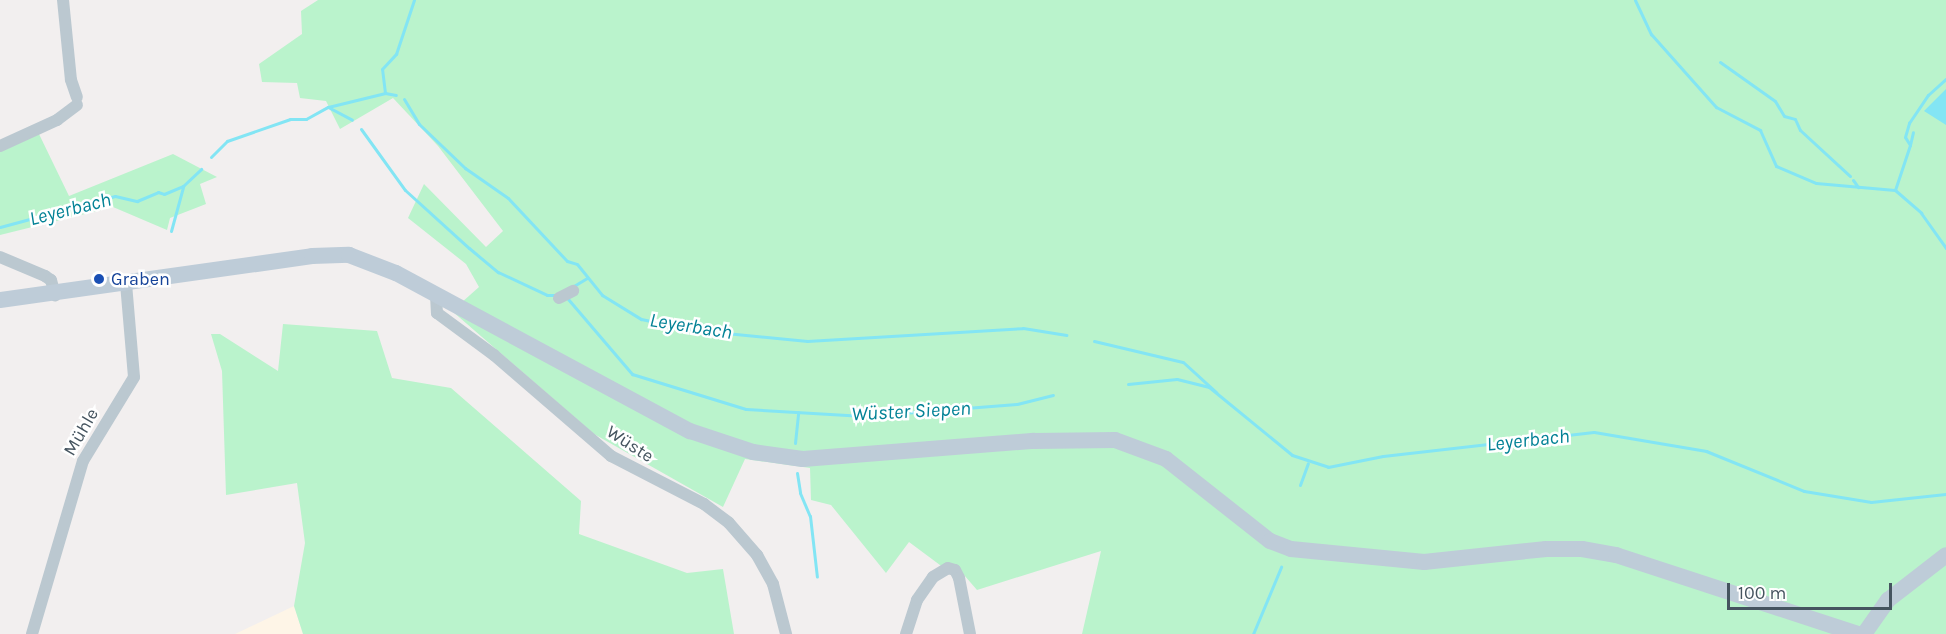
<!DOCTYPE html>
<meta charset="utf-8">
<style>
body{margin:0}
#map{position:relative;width:1946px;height:634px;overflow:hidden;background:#f2efef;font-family:Karla,sans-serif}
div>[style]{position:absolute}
.commercial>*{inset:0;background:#fef5e7}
.green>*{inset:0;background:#baf3cc}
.water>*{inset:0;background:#83e5f4}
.stream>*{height:3px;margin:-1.5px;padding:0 1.5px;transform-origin:1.5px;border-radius:1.5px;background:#83e5f4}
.street>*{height:12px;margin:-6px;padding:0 6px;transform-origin:6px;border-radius:6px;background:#bbc8d0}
.secondary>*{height:16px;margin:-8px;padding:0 8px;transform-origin:8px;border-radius:8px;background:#beccd8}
.dots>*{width:16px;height:16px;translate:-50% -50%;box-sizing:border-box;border:3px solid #fff;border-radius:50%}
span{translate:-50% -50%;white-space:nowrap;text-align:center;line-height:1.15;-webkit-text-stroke:5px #fff;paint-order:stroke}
.transit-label{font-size:18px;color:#164399}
.left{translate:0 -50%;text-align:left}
.street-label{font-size:18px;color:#45545f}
.water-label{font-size:20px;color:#038296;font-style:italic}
.scale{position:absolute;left:1727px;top:583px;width:165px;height:27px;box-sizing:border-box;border:3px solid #45545f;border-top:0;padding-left:8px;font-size:18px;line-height:21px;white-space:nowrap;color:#45545f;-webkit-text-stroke:4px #fff;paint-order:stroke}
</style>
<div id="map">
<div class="commercial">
<div style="clip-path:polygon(294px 606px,303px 634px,235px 634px)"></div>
</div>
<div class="green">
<div style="clip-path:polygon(318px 0,1946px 0,1946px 634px,1082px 634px,1101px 551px,977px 590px,958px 568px,944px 568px,909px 542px,886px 573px,831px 505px,811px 500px,810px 468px,745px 459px,723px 507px,594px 434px,452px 311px,479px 287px,466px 264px,408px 218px,424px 184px,486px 247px,503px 231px,438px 146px,393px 98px,340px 129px,326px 101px,300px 98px,297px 83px,262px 82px,259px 64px,302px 34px,301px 11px)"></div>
<div style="clip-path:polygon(39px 134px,69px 196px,173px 154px,217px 177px,200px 184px,206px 204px,170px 218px,167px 230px,113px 207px,0 235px,0 152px)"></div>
<div style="clip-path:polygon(283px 324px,377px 331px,392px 378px,451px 388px,581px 501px,579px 534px,687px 573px,723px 569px,734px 634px,303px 634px,294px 606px,305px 543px,297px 483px,226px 495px,222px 371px,211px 334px,220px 334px,278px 371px)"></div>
</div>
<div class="water">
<div style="clip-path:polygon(1946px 89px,1946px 125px,1924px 111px)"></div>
</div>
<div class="stream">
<div style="left:1635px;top:0;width:38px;rotate:65deg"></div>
<div style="left:1651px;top:34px;width:98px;rotate:48.3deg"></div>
<div style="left:1716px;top:107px;width:50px;rotate:27.6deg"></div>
<div style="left:1760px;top:130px;width:39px;rotate:66deg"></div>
<div style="left:1776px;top:166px;width:43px;rotate:23deg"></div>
<div style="left:1816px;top:183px;width:79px;rotate:5.1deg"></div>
<div style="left:1895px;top:190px;width:35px;rotate:41deg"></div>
<div style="left:1921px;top:213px;width:43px;rotate:54.5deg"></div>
<div style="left:1720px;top:62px;width:67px;rotate:35.3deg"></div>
<div style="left:1775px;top:101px;width:17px;rotate:59deg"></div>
<div style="left:1784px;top:116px;width:11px;rotate:15deg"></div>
<div style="left:1795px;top:119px;width:12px;rotate:66deg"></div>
<div style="left:1800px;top:130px;width:68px;rotate:42.6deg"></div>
<div style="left:385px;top:93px;width:24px;rotate:-97deg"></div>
<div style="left:382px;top:69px;width:21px;rotate:-47deg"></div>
<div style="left:396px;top:54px;width:57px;rotate:-71.6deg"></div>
<div style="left:404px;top:99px;width:29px;rotate:59deg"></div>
<div style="left:419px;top:124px;width:64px;rotate:43.7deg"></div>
<div style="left:465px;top:168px;width:52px;rotate:34.9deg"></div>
<div style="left:508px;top:198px;width:86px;rotate:46.9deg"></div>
<div style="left:567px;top:261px;width:10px;rotate:17deg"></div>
<div style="left:577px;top:264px;width:40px;rotate:51deg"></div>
<div style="left:602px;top:295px;width:46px;rotate:31.6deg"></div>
<div style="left:641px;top:319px;width:55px;rotate:11.5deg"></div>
<div style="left:695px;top:330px;width:113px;rotate:5.6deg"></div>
<div style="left:807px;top:341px;width:216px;rotate:-3.4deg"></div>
<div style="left:1023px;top:328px;width:44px;rotate:9.2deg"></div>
<div style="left:328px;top:107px;width:59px;rotate:-13.8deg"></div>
<div style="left:385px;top:93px;width:11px;rotate:10deg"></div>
<div style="left:361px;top:129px;width:75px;rotate:54.2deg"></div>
<div style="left:405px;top:190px;width:86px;rotate:42.2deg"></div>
<div style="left:469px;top:248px;width:38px;rotate:40deg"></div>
<div style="left:498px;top:272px;width:54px;rotate:25.1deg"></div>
<div style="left:547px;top:295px;width:8px"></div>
<div style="left:1910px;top:145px;width:13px;rotate:-77deg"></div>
<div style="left:211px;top:157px;width:23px;rotate:-45deg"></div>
<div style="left:227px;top:141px;width:67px;rotate:-19.2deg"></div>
<div style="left:290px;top:119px;width:16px"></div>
<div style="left:306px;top:119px;width:25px;rotate:-29deg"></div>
<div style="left:328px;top:107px;width:27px;rotate:28deg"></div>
<div style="left:1853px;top:180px;width:9px;rotate:54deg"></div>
<div style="left:1895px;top:190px;width:47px;rotate:-71.6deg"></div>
<div style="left:1910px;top:145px;width:9px;rotate:-122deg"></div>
<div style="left:1905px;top:137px;width:15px;rotate:-74deg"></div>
<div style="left:1909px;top:123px;width:34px;rotate:-56deg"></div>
<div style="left:1928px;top:95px;width:24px;rotate:-42deg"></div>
<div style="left:0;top:227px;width:119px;rotate:-15.1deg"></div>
<div style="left:115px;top:196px;width:23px;rotate:13deg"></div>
<div style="left:137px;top:201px;width:23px;rotate:-23deg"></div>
<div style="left:158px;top:192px;width:6px;rotate:18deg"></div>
<div style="left:164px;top:194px;width:21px;rotate:-23deg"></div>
<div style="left:183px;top:186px;width:25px;rotate:-43deg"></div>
<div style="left:171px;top:231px;width:46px;rotate:-74.7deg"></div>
<div style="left:572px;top:287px;width:17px;rotate:-31deg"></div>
<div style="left:568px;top:299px;width:99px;rotate:49.5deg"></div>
<div style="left:632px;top:374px;width:119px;rotate:17.1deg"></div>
<div style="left:746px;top:409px;width:118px;rotate:3.4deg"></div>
<div style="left:864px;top:416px;width:153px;rotate:-4.5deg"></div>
<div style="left:1017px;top:404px;width:37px;rotate:-14deg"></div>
<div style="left:1094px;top:341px;width:91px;rotate:13.3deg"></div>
<div style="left:1183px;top:362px;width:45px;rotate:42.3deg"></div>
<div style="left:1128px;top:384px;width:49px;rotate:-5.8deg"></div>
<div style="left:1177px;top:379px;width:33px;rotate:14deg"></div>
<div style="left:1209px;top:387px;width:107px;rotate:39.3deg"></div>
<div style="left:1292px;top:455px;width:38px;rotate:18deg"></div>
<div style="left:1328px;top:467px;width:56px;rotate:-11.3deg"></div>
<div style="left:1383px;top:456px;width:212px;rotate:-6.5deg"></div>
<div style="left:1594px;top:432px;width:114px;rotate:9.6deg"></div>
<div style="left:1706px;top:451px;width:106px;rotate:22.2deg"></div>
<div style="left:1804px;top:491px;width:68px;rotate:9.3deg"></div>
<div style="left:1871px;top:502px;width:75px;rotate:-6.1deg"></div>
<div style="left:795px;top:443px;width:31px;rotate:-84deg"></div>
<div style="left:797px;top:473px;width:20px;rotate:81deg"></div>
<div style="left:800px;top:493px;width:25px;rotate:67deg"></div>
<div style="left:810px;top:516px;width:61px;rotate:83.5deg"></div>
<div style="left:1300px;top:485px;width:23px;rotate:-70deg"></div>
<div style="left:1253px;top:634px;width:73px;rotate:-67.3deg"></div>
</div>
<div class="street">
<div style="left:63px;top:0;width:80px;rotate:84.3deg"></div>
<div style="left:71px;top:80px;width:18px;rotate:71deg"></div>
<div style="left:0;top:146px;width:63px;rotate:-24.5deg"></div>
<div style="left:57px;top:120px;width:25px;rotate:-37deg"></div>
<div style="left:0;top:257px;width:49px;rotate:22.9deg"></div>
<div style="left:45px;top:276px;width:7px;rotate:34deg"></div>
<div style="left:51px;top:280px;width:16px;rotate:75deg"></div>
<div style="left:436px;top:295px;width:18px;rotate:87deg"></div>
<div style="left:437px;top:313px;width:71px;rotate:36.4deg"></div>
<div style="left:494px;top:355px;width:155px;rotate:40.8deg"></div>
<div style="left:611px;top:456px;width:105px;rotate:27.3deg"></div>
<div style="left:704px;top:504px;width:31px;rotate:37deg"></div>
<div style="left:729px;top:523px;width:43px;rotate:48.8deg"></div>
<div style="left:757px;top:555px;width:33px;rotate:61deg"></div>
<div style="left:773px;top:584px;width:52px;rotate:75.4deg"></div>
<div style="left:559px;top:298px;width:16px;rotate:-27deg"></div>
<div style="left:32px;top:634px;width:180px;rotate:-73.6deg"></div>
<div style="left:83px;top:461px;width:98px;rotate:-58.7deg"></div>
<div style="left:134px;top:377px;width:93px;rotate:-94.9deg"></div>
<div style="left:906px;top:634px;width:36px;rotate:-72deg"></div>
<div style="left:917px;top:600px;width:28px;rotate:-55deg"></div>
<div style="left:933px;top:577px;width:17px;rotate:-31deg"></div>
<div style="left:948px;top:568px;width:7px;rotate:16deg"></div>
<div style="left:955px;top:570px;width:9px;rotate:63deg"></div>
<div style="left:959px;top:578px;width:57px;rotate:78.9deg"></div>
</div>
<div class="secondary">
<div style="left:0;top:300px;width:315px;rotate:-8deg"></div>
<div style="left:312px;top:256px;width:37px;rotate:-2deg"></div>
<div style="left:349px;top:255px;width:50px;rotate:21deg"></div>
<div style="left:396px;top:273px;width:334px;rotate:28.3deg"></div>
<div style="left:690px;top:431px;width:66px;rotate:18.4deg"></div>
<div style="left:753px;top:452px;width:50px;rotate:8deg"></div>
<div style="left:803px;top:459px;width:232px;rotate:-4.5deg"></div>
<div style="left:1034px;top:441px;width:81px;rotate:-0.7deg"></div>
<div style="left:1115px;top:440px;width:54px;rotate:20.4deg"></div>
<div style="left:1166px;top:459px;width:132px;rotate:38.3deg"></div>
<div style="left:1270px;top:541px;width:22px;rotate:21deg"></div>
<div style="left:1291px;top:549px;width:134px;rotate:5.6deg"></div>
<div style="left:1424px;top:562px;width:123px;rotate:-6.1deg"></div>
<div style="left:1546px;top:549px;width:36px"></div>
<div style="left:1582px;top:549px;width:35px;rotate:10deg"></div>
<div style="left:1616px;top:555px;width:255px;rotate:18.1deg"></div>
<div style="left:1864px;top:634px;width:42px;rotate:-54.8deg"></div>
<div style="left:1888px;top:600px;width:73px;rotate:-37.8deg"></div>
</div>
<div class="dots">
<div style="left:99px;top:279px;background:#1a4fb4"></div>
</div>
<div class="transit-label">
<span class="left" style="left:111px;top:279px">Graben</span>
</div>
<div class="street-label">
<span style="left:81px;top:432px;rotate:-60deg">Mühle</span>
<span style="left:630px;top:444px;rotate:33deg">Wüste</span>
</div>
<div class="water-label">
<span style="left:70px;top:209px;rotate:-14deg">Leyerbach</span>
<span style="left:691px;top:326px;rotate:9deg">Leyerbach</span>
<span style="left:911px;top:411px;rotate:-3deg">Wüster Siepen</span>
<span style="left:1528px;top:440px;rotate:-6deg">Leyerbach</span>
</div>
<div class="scale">100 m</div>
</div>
